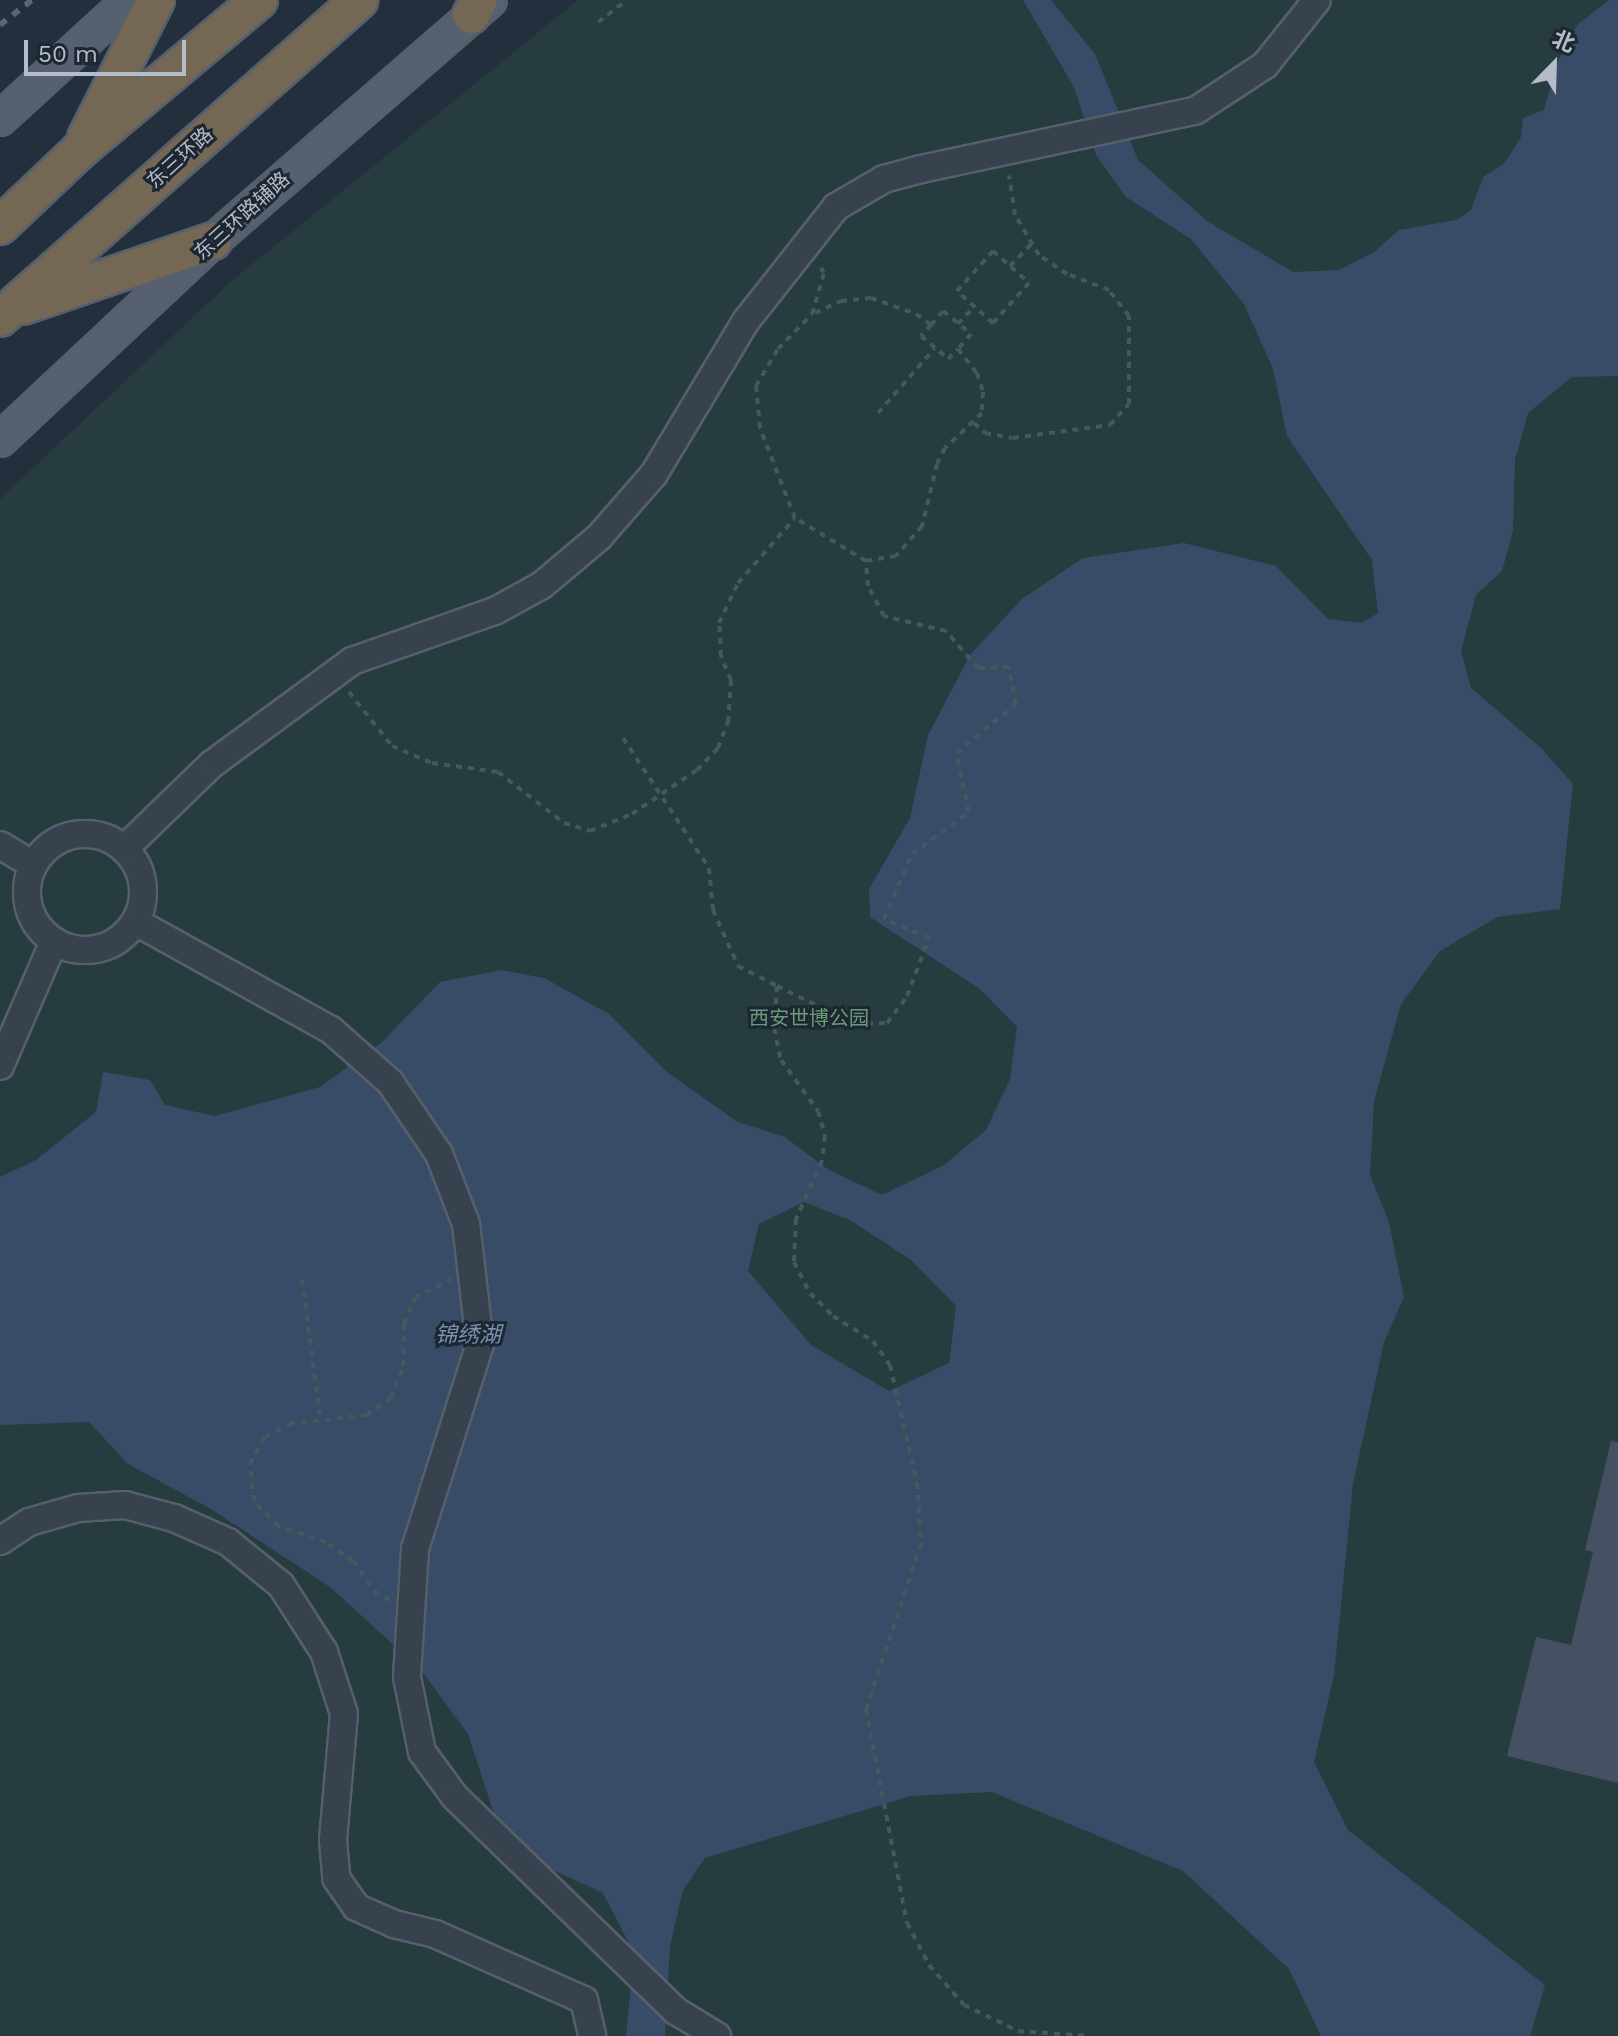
<!DOCTYPE html>
<meta charset="utf-8">
<style>
body{margin:0}
#map{position:relative;width:1618px;height:2036px;overflow:hidden;background:#242f3e;font-family:"Work Sans","Noto Sans SC",sans-serif}
div>[style]{position:absolute}
.green>*{inset:0;background:#263c3f}
.water>*{inset:0;background:#394c67}
.building>*{inset:0;background:#455162}
.path>*{height:4px;margin-top:-2px;transform-origin:0;background:repeating-linear-gradient(90deg,#44595c 0 6px,transparent 0 12px)}
.roads{filter:drop-shadow(2px 0 #565f6c) drop-shadow(-2px 0 #565f6c) drop-shadow(0 2px #565f6c) drop-shadow(0 -2px #565f6c)}
.minor>*{height:26px;margin:-13px;padding:0 13px;transform-origin:13px;border-radius:13px;background:#38414e}
.minor>.ring{margin:-13px;padding:0;box-sizing:content-box;background:none;border:26px solid #38414e;border-radius:50%}
.major>*{height:32px;margin:-16px;padding:0 16px;transform-origin:16px;border-radius:16px;background:#56606e}
.highway>*{height:36px;margin:-18px;padding:0 18px;transform-origin:18px;border-radius:18px;background:#746855}
.rail>*{height:6px;margin-top:-3px;transform-origin:0;background:repeating-linear-gradient(90deg,#5a6575 0 8px,transparent 0 16px)}
span{translate:-50% -50%;white-space:nowrap;text-align:center;line-height:1.15;-webkit-text-stroke:6px #1d2633;paint-order:stroke}
.street-label{font-size:20px;color:#b4bcc9}
.park-label{font-size:20px;color:#6b9a76}
.water-label{font-size:22px;color:#7c92b1;font-style:italic}
.north{position:absolute;left:1514px;top:24px;width:80px;height:80px;-webkit-text-stroke:6px #1d2633;paint-order:stroke;rotate:23deg;font-size:22px;font-weight:700;line-height:32px;text-align:center;color:#b4bcc9}
.north::after{content:'';display:block;margin:auto;width:28px;height:36px;background:#b4bcc9;clip-path:polygon(50% 0,100% 100%,50% 72%,0 100%)}
.scale{position:absolute;left:24px;top:40px;width:162px;height:36px;box-sizing:border-box;border:4px solid #b4bcc9;border-top:0;padding-left:10px;font-size:24px;line-height:28px;white-space:nowrap;color:#b4bcc9;-webkit-text-stroke:6px #1d2633;paint-order:stroke}
</style>
<div id="map">
<div class="green">
<div style="clip-path:polygon(578px 0,1618px 0,1618px 2036px,0 2036px,0 499px,229px 283px)"></div>
</div>
<div class="water">
<div style="clip-path:polygon(evenodd,1023px 0,1051px 0,1095px 54px,1138px 160px,1207px 221px,1293px 272px,1339px 270px,1373px 253px,1399px 230px,1456px 220px,1471px 210px,1483px 177px,1504px 164px,1521px 137px,1523px 118px,1544px 110px,1557px 63px,1577px 25px,1609px 0,1618px 0,1618px 376px,1572px 377px,1528px 413px,1515px 460px,1513px 531px,1502px 571px,1476px 595px,1461px 651px,1471px 688px,1542px 749px,1573px 784px,1560px 909px,1497px 917px,1440px 951px,1401px 1004px,1374px 1101px,1370px 1175px,1389px 1222px,1404px 1297px,1384px 1342px,1353px 1484px,1334px 1675px,1314px 1762px,1348px 1830px,1545px 1985px,1530px 2036px,1321px 2036px,1289px 1969px,1183px 1871px,992px 1792px,911px 1796px,705px 1858px,683px 1890px,670px 1946px,665px 2036px,626px 2036px,634px 1953px,603px 1893px,525px 1857px,500px 1832px,468px 1734px,421px 1670px,330px 1587px,211px 1509px,128px 1464px,89px 1422px,0 1425px,0 1177px,36px 1160px,96px 1112px,103px 1072px,150px 1080px,165px 1105px,215px 1116px,320px 1087px,381px 1043px,440px 982px,501px 970px,544px 978px,609px 1014px,668px 1073px,738px 1122px,785px 1137px,829px 1170px,882px 1195px,944px 1165px,986px 1130px,1010px 1079px,1017px 1027px,980px 989px,870px 917px,869px 889px,910px 818px,928px 735px,970px 655px,1022px 599px,1083px 558px,1184px 543px,1276px 566px,1328px 619px,1362px 623px,1378px 613px,1372px 560px,1287px 436px,1273px 369px,1244px 304px,1191px 239px,1126px 197px,1096px 155px,1074px 87px,1023px 0,804px 1202px,850px 1220px,911px 1260px,956px 1306px,949px 1363px,889px 1391px,811px 1345px,748px 1271px,759px 1224px,804px 1202px)"></div>
</div>
<div class="building">
<div style="clip-path:polygon(1611px 1441px,1618px 1442px,1618px 1783px,1507px 1756px,1536px 1637px,1571px 1645px,1593px 1552px,1585px 1550px)"></div>
</div>
<div class="path">
<div style="left:598px;top:22px;width:36px;rotate:-37deg"></div>
<div style="left:993px;top:251px;width:48px;rotate:41.6deg"></div>
<div style="left:1029px;top:283px;width:54px;rotate:132deg"></div>
<div style="left:993px;top:323px;width:48px;rotate:-138.4deg"></div>
<div style="left:957px;top:291px;width:54px;rotate:-48deg"></div>
<div style="left:1010px;top:266px;width:32px;rotate:-46deg"></div>
<div style="left:815px;top:313px;width:29px;rotate:-25deg"></div>
<div style="left:841px;top:301px;width:30px;rotate:-6deg"></div>
<div style="left:871px;top:298px;width:48px;rotate:19.6deg"></div>
<div style="left:916px;top:314px;width:19px;rotate:36deg"></div>
<div style="left:931px;top:325px;width:15px;rotate:132deg"></div>
<div style="left:921px;top:336px;width:35px;rotate:40deg"></div>
<div style="left:948px;top:359px;width:14px;rotate:-45deg"></div>
<div style="left:958px;top:349px;width:31px;rotate:52deg"></div>
<div style="left:977px;top:373px;width:20px;rotate:72deg"></div>
<div style="left:983px;top:392px;width:21px;rotate:93deg"></div>
<div style="left:982px;top:413px;width:51px;rotate:136.6deg"></div>
<div style="left:945px;top:448px;width:18px;rotate:117deg"></div>
<div style="left:937px;top:464px;width:64px;rotate:103.6deg"></div>
<div style="left:922px;top:526px;width:40px;rotate:131deg"></div>
<div style="left:896px;top:556px;width:30px;rotate:171deg"></div>
<div style="left:958px;top:324px;width:23px;rotate:-47deg"></div>
<div style="left:931px;top:325px;width:18px;rotate:-49deg"></div>
<div style="left:943px;top:311px;width:36px;rotate:39deg"></div>
<div style="left:971px;top:334px;width:20px;rotate:131deg"></div>
<div style="left:878px;top:413px;width:86px;rotate:-48.8deg"></div>
<div style="left:974px;top:423px;width:15px;rotate:42deg"></div>
<div style="left:985px;top:433px;width:28px;rotate:10deg"></div>
<div style="left:1013px;top:438px;width:98px;rotate:-7.6deg"></div>
<div style="left:1110px;top:425px;width:28px;rotate:-48deg"></div>
<div style="left:1129px;top:404px;width:88px;rotate:-90deg"></div>
<div style="left:1129px;top:316px;width:33px;rotate:-128deg"></div>
<div style="left:1109px;top:290px;width:45px;rotate:-159.1deg"></div>
<div style="left:1067px;top:274px;width:34px;rotate:-146deg"></div>
<div style="left:1039px;top:255px;width:47px;rotate:-121deg"></div>
<div style="left:1015px;top:215px;width:40px;rotate:-98.5deg"></div>
<div style="left:349px;top:692px;width:69px;rotate:51.5deg"></div>
<div style="left:392px;top:746px;width:43px;rotate:23deg"></div>
<div style="left:432px;top:763px;width:67px;rotate:7.8deg"></div>
<div style="left:498px;top:772px;width:83px;rotate:37.7deg"></div>
<div style="left:564px;top:823px;width:27px;rotate:17deg"></div>
<div style="left:590px;top:831px;width:45px;rotate:-22deg"></div>
<div style="left:632px;top:814px;width:78px;rotate:-34.1deg"></div>
<div style="left:697px;top:770px;width:30px;rotate:-46deg"></div>
<div style="left:718px;top:748px;width:28px;rotate:-69deg"></div>
<div style="left:728px;top:722px;width:42px;rotate:-85.9deg"></div>
<div style="left:731px;top:680px;width:26px;rotate:-113deg"></div>
<div style="left:721px;top:656px;width:33px;rotate:-93deg"></div>
<div style="left:719px;top:623px;width:44px;rotate:-64.6deg"></div>
<div style="left:738px;top:583px;width:86px;rotate:-48.8deg"></div>
<div style="left:623px;top:738px;width:156px;rotate:56.5deg"></div>
<div style="left:709px;top:868px;width:42px;rotate:84.6deg"></div>
<div style="left:713px;top:910px;width:61px;rotate:65.9deg"></div>
<div style="left:738px;top:966px;width:44px;rotate:27.1deg"></div>
<div style="left:777px;top:986px;width:42px;rotate:94.1deg"></div>
<div style="left:774px;top:1028px;width:33px;rotate:78deg"></div>
<div style="left:781px;top:1060px;width:63px;rotate:54deg"></div>
<div style="left:818px;top:1111px;width:26px;rotate:74deg"></div>
<div style="left:825px;top:1136px;width:25px;rotate:97deg"></div>
<div style="left:822px;top:1161px;width:64px;rotate:114.1deg"></div>
<div style="left:796px;top:1219px;width:43px;rotate:92.7deg"></div>
<div style="left:794px;top:1262px;width:35px;rotate:63deg"></div>
<div style="left:810px;top:1293px;width:33px;rotate:45deg"></div>
<div style="left:833px;top:1316px;width:47px;rotate:32deg"></div>
<div style="left:873px;top:1341px;width:29px;rotate:55deg"></div>
<div style="left:890px;top:1365px;width:121px;rotate:77.1deg"></div>
<div style="left:917px;top:1483px;width:61px;rotate:86.2deg"></div>
<div style="left:921px;top:1544px;width:174px;rotate:108.4deg"></div>
<div style="left:866px;top:1709px;width:218px;rotate:79.2deg"></div>
<div style="left:907px;top:1923px;width:47px;rotate:62.4deg"></div>
<div style="left:929px;top:1965px;width:53px;rotate:48.8deg"></div>
<div style="left:964px;top:2005px;width:60px;rotate:25.7deg"></div>
<div style="left:1018px;top:2031px;width:72px;rotate:4deg"></div>
<div style="left:777px;top:986px;width:87px;rotate:26deg"></div>
<div style="left:855px;top:1024px;width:32px;rotate:-2deg"></div>
<div style="left:887px;top:1023px;width:34px;rotate:-53deg"></div>
<div style="left:907px;top:996px;width:62px;rotate:-69.2deg"></div>
<div style="left:929px;top:938px;width:49px;rotate:-157.1deg"></div>
<div style="left:884px;top:919px;width:71px;rotate:-66.7deg"></div>
<div style="left:912px;top:854px;width:71px;rotate:-36.4deg"></div>
<div style="left:969px;top:812px;width:60px;rotate:-102.4deg"></div>
<div style="left:956px;top:753px;width:77px;rotate:-39.2deg"></div>
<div style="left:1016px;top:704px;width:38px;rotate:-101deg"></div>
<div style="left:1009px;top:667px;width:31px;rotate:178deg"></div>
<div style="left:978px;top:668px;width:49px;rotate:-130.9deg"></div>
<div style="left:946px;top:631px;width:64px;rotate:-166.4deg"></div>
<div style="left:884px;top:616px;width:34px;rotate:-118deg"></div>
<div style="left:868px;top:586px;width:25px;rotate:-95deg"></div>
<div style="left:866px;top:561px;width:83px;rotate:-148.8deg"></div>
<div style="left:795px;top:518px;width:97px;rotate:-111.3deg"></div>
<div style="left:760px;top:428px;width:42px;rotate:-95.4deg"></div>
<div style="left:756px;top:386px;width:43px;rotate:-59.3deg"></div>
<div style="left:778px;top:349px;width:49px;rotate:-45.8deg"></div>
<div style="left:812px;top:314px;width:43px;rotate:-73.7deg"></div>
<div style="left:824px;top:273px;width:9px;rotate:-122deg"></div>
<div style="left:302px;top:1279px;width:137px;rotate:82.5deg"></div>
<div style="left:390px;top:1600px;width:13px;rotate:-157deg"></div>
<div style="left:378px;top:1595px;width:42px;rotate:-126.3deg"></div>
<div style="left:353px;top:1561px;width:33px;rotate:-145deg"></div>
<div style="left:326px;top:1542px;width:51px;rotate:-161.6deg"></div>
<div style="left:278px;top:1526px;width:35px;rotate:-134deg"></div>
<div style="left:254px;top:1501px;width:37px;rotate:-96deg"></div>
<div style="left:250px;top:1464px;width:31px;rotate:-61deg"></div>
<div style="left:265px;top:1437px;width:27px;rotate:-28deg"></div>
<div style="left:289px;top:1424px;width:78px;rotate:-6.7deg"></div>
<div style="left:366px;top:1415px;width:30px;rotate:-34deg"></div>
<div style="left:391px;top:1398px;width:34px;rotate:-69deg"></div>
<div style="left:403px;top:1366px;width:42px;rotate:-88.6deg"></div>
<div style="left:404px;top:1324px;width:28px;rotate:-67deg"></div>
<div style="left:415px;top:1298px;width:40px;rotate:-28deg"></div>
</div>
<div class="roads">
<div class="minor">
<div class="ring" style="left:27px;top:834px;width:90px;height:90px"></div>
<div style="left:0;top:845px;width:39px;rotate:31deg"></div>
<div style="left:124px;top:849px;width:122px;rotate:-44deg"></div>
<div style="left:212px;top:764px;width:174px;rotate:-36.3deg"></div>
<div style="left:352px;top:661px;width:151px;rotate:-19.3deg"></div>
<div style="left:495px;top:611px;width:54px;rotate:-29deg"></div>
<div style="left:542px;top:585px;width:75px;rotate:-40.1deg"></div>
<div style="left:599px;top:537px;width:84px;rotate:-48.9deg"></div>
<div style="left:654px;top:474px;width:179px;rotate:-59deg"></div>
<div style="left:746px;top:321px;width:145px;rotate:-51.7deg"></div>
<div style="left:836px;top:207px;width:56px;rotate:-30.3deg"></div>
<div style="left:884px;top:179px;width:38px;rotate:-15deg"></div>
<div style="left:921px;top:169px;width:280px;rotate:-12deg"></div>
<div style="left:1195px;top:111px;width:84px;rotate:-33.3deg"></div>
<div style="left:1265px;top:65px;width:83px;rotate:-51.3deg"></div>
<div style="left:136px;top:922px;width:223px;rotate:29deg"></div>
<div style="left:331px;top:1030px;width:79px;rotate:41.4deg"></div>
<div style="left:390px;top:1082px;width:87px;rotate:55.8deg"></div>
<div style="left:439px;top:1154px;width:75px;rotate:68.9deg"></div>
<div style="left:466px;top:1224px;width:121px;rotate:83.3deg"></div>
<div style="left:480px;top:1344px;width:215px;rotate:107.6deg"></div>
<div style="left:415px;top:1549px;width:128px;rotate:93.6deg"></div>
<div style="left:407px;top:1677px;width:76px;rotate:78.7deg"></div>
<div style="left:422px;top:1752px;width:56px;rotate:53.7deg"></div>
<div style="left:455px;top:1797px;width:308px;rotate:44.1deg"></div>
<div style="left:676px;top:2011px;width:48px;rotate:31.4deg"></div>
<div style="left:0;top:1066px;width:136px;rotate:-66.6deg"></div>
<div style="left:0;top:1541px;width:35px;rotate:-33deg"></div>
<div style="left:29px;top:1522px;width:51px;rotate:-15.9deg"></div>
<div style="left:78px;top:1508px;width:47px;rotate:-3.7deg"></div>
<div style="left:125px;top:1505px;width:51px;rotate:14.9deg"></div>
<div style="left:174px;top:1518px;width:59px;rotate:24deg"></div>
<div style="left:228px;top:1542px;width:68px;rotate:39.1deg"></div>
<div style="left:281px;top:1585px;width:80px;rotate:57.3deg"></div>
<div style="left:324px;top:1652px;width:65px;rotate:72.1deg"></div>
<div style="left:344px;top:1714px;width:126px;rotate:95deg"></div>
<div style="left:333px;top:1840px;width:38px;rotate:85deg"></div>
<div style="left:336px;top:1878px;width:35px;rotate:55deg"></div>
<div style="left:356px;top:1907px;width:42px;rotate:24.1deg"></div>
<div style="left:394px;top:1924px;width:42px;rotate:13.7deg"></div>
<div style="left:435px;top:1934px;width:163px;rotate:23.9deg"></div>
<div style="left:584px;top:2000px;width:37px;rotate:77deg"></div>
</div>
<div class="major">
<div style="left:0;top:119px;width:176px;rotate:-42.5deg"></div>
<div style="left:0;top:440px;width:291px;rotate:-43.1deg"></div>
<div style="left:213px;top:241px;width:367px;rotate:-41deg"></div>
</div>
<div class="highway">
<div style="left:471px;top:15px;width:17px;rotate:-62deg"></div>
<div style="left:86px;top:138px;width:155px;rotate:-63.1deg"></div>
<div style="left:0;top:226px;width:109px;rotate:-43.5deg"></div>
<div style="left:79px;top:151px;width:235px;rotate:-40deg"></div>
<div style="left:23px;top:306px;width:201px;rotate:-18.9deg"></div>
<div style="left:0;top:318px;width:480px;rotate:-41.5deg"></div>
</div>
</div>
<div class="rail">
<div style="left:0;top:25px;width:41px;rotate:-38deg"></div>
</div>
<div class="street-label">
<span style="left:180px;top:158px;rotate:-42deg">东三环路</span>
<span style="left:242px;top:216px;rotate:-42deg">东三环路辅路</span>
</div>
<div class="park-label">
<span style="left:809px;top:1018px">西安世博公园</span>
</div>
<div class="water-label">
<span style="left:468px;top:1335px">锦绣湖</span>
</div>
<div class="north">北</div>
<div class="scale">50 m</div>
</div>
